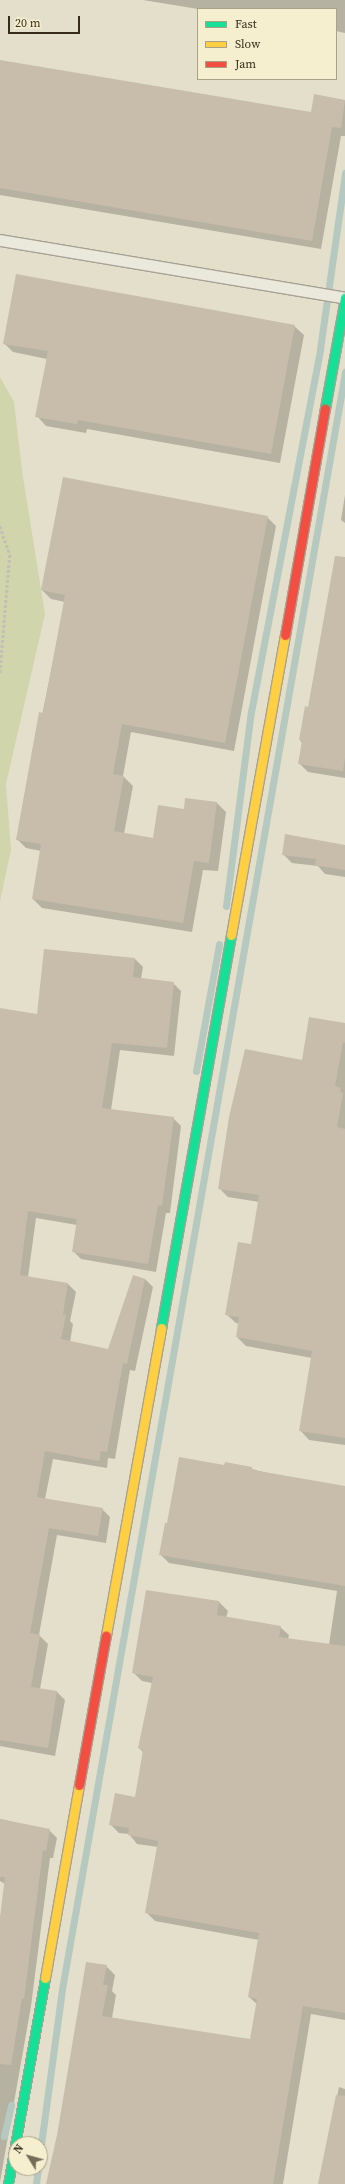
<!DOCTYPE html>
<style>
body{margin:0}
#map{position:relative;width:345px;height:2184px;overflow:hidden;background:#e4dfca;font-family:"Source Serif 4",serif}
div>[style]{position:absolute}
.green>*{inset:0;background:#d0d5ac}
.shadow>*{inset:0;background:#0003}
.stream>*{height:7px;margin:-3.5px;padding:0 3.5px;transform-origin:3.5px;border-radius:3.5px;background:#b6c9c0}
.building>*{inset:0;background:#c8bdab}
.path>*{height:2.5px;margin-top:-1.25px;transform-origin:0;background:repeating-linear-gradient(90deg,#c3bfb3 0 3px,transparent 0 5px)}
.roads{filter:drop-shadow(1px 0 #a8a294) drop-shadow(-1px 0 #a8a294) drop-shadow(0 1px #a8a294) drop-shadow(0 -1px #a8a294)}
.lane>*{height:11px;margin:-5.5px;padding:0 5.5px;transform-origin:5.5px;border-radius:5.5px;background:#ebe8dc}
.fast>*{height:9px;margin:-4.5px;padding:0 4.5px;transform-origin:4.5px;border-radius:4.5px;background:#16e098}
.slow>*{height:9px;margin:-4.5px;padding:0 4.5px;transform-origin:4.5px;border-radius:4.5px;background:#ffcf43}
.jam>*{height:9px;margin:-4.5px;padding:0 4.5px;transform-origin:4.5px;border-radius:4.5px;background:#f24e42}
span{translate:-50% -50%;white-space:nowrap;text-align:center;line-height:1.15;-webkit-text-stroke:3.5px #f6efcf;paint-order:stroke}
.legend{position:absolute;left:197px;top:8px;width:140px;height:72px;box-sizing:border-box;background:#f6efcf;border:1px solid #aaa187;margin:0;padding:5px 7px;list-style:none;font-size:12px;color:#372c1c}
.legend li{display:flex;align-items:center;gap:8px;height:20px}
.legend b{width:20px;border:1px solid #aaa187}
.north{position:absolute;left:8px;top:2136px;width:40px;height:40px;box-sizing:border-box;background:#f6efcf;border:1px solid #aaa187;border-radius:50%;rotate:307deg;font-size:11px;font-weight:700;line-height:16px;text-align:center;color:#372c1c}
.north::after{content:'';display:block;margin:auto;width:14px;height:18px;background:#746b59;clip-path:polygon(50% 0,100% 100%,50% 72%,0 100%)}
.scale{position:absolute;left:8px;top:16px;width:72px;height:18px;box-sizing:border-box;border:2px solid #372c1c;border-top:0;padding-left:5px;font-size:12px;line-height:14px;white-space:nowrap;color:#372c1c;-webkit-text-stroke:3px #f6efcf;paint-order:stroke}
</style>
<div id="map">
<div class="green">
<div style="clip-path:polygon(0 377px,14px 402px,22px 471px,45px 614px,6px 784px,11px 850px,0 901px)"></div>
</div>
<div class="shadow">
<div style="clip-path:polygon(143px 0,345px 0,345px 33px,336px 31px,336px 9px,198px 9px)"></div>
<div style="clip-path:polygon(0 61px,312px 113px,315px 96px,345px 101px,345px 136px,341px 136px,321px 249px,0 195px)"></div>
<div style="clip-path:polygon(294px 326px,304px 335px,280px 463px,87px 429px,86px 433px,46px 426px,37px 416px,47px 359px,13px 352px,4px 343px)"></div>
<div style="clip-path:polygon(345px 495px,345px 523px,341px 520px)"></div>
<div style="clip-path:polygon(267px 517px,276px 526px,234px 751px,131px 732px,123px 776px,133px 786px,124px 834px,154px 839px,185px 810px,217px 803px,226px 812px,218px 871px,203px 870px,192px 932px,42px 908px,33px 899px,41px 851px,26px 848px,17px 839px,65px 602px,51px 599px,42px 590px)"></div>
<div style="clip-path:polygon(345px 587px,345px 778px,308px 772px,299px 763px,302px 743px,300px 740px)"></div>
<div style="clip-path:polygon(345px 846px,345px 877px,325px 874px,318px 866px,292px 863px,283px 854px)"></div>
<div style="clip-path:polygon(135px 959px,143px 967px,141px 979px,173px 983px,181px 991px,174px 1056px,120px 1050px,111px 1110px,173px 1118px,181px 1126px,170px 1213px,166px 1213px,156px 1272px,81px 1259px,73px 1251px,77px 1225px,36px 1218px,28px 1277px,68px 1284px,76px 1292px,70px 1321px,73px 1324px,70px 1342px,109px 1350px,134px 1276px,145px 1279px,153px 1287px,135px 1371px,130px 1370px,115px 1459px,108px 1458px,107px 1468px,53px 1459px,45px 1499px,102px 1509px,110px 1517px,106px 1543px,57px 1535px,39px 1635px,48px 1644px,40px 1689px,57px 1692px,65px 1700px,55px 1756px,0 1746px,0 1009px,38px 1015px)"></div>
<div style="clip-path:polygon(345px 1024px,345px 1445px,309px 1440px,300px 1430px,312px 1358px,246px 1346px,237px 1337px,239px 1324px,236px 1323px,226px 1314px,252px 1245px,259px 1202px,228px 1197px,219px 1188px,302px 1061px)"></div>
<div style="clip-path:polygon(226px 1463px,285px 1477px,345px 1487px,345px 2020px,311px 2014px,283px 2184px,47px 2184px,106px 1966px,115px 1975px,112px 1991px,116px 1995px,112px 2018px,251px 2040px,257px 2004px,249px 1997px,259px 1940px,155px 1921px,147px 1913px,158px 1847px,137px 1844px,129px 1834px,119px 1833px,110px 1824px,136px 1798px,144px 1753px,139px 1748px,152px 1683px,142px 1681px,133px 1672px,147px 1591px,219px 1602px,228px 1611px,226px 1618px,280px 1627px,289px 1635px,288px 1639px,329px 1645px,337px 1591px,169px 1563px,160px 1554px,168px 1525px,225px 1466px)"></div>
<div style="clip-path:polygon(0 1819px,49px 1830px,57px 1838px,53px 1858px,50px 1858px,31px 2006px,0 2182px,0 1925px,5px 1884px,0 1881px)"></div>
<div style="clip-path:polygon(339px 2087px,345px 2089px,345px 2184px,319px 2184px)"></div>
</div>
<div class="stream">
<div style="left:226px;top:906px;width:196px;rotate:-82.7deg"></div>
<div style="left:251px;top:712px;width:369px;rotate:-79.2deg"></div>
<div style="left:320px;top:349px;width:178px;rotate:-81.9deg"></div>
<div style="left:196px;top:1071px;width:129px;rotate:-79.7deg"></div>
<div style="left:4px;top:2136px;width:32px;rotate:-77deg"></div>
<div style="left:40px;top:2152px;width:164px;rotate:-82.3deg"></div>
<div style="left:62px;top:1989px;width:1642px;rotate:-80.07deg"></div>
<div style="left:36px;top:2184px;width:16px;rotate:-83deg"></div>
</div>
<div class="building">
<div style="clip-path:polygon(0 60px,311px 112px,314px 94px,345px 100px,341px 128px,332px 127px,312px 241px,0 188px)"></div>
<div style="clip-path:polygon(16px 274px,295px 325px,271px 454px,78px 420px,77px 424px,35px 417px,48px 351px,3px 344px)"></div>
<div style="clip-path:polygon(63px 477px,268px 516px,225px 743px,122px 724px,113px 774px,124px 776px,114px 831px,153px 838px,158px 805px,184px 809px,185px 798px,217px 802px,209px 863px,194px 861px,183px 923px,32px 899px,41px 844px,16px 840px,39px 712px,43px 713px,65px 595px,41px 590px)"></div>
<div style="clip-path:polygon(335px 556px,345px 557px,345px 758px,343px 771px,298px 764px,302px 741px,299px 740px,305px 706px,308px 707px)"></div>
<div style="clip-path:polygon(285px 834px,345px 845px,345px 870px,315px 865px,316px 859px,282px 855px)"></div>
<div style="clip-path:polygon(44px 949px,135px 958px,133px 977px,174px 982px,167px 1048px,112px 1043px,102px 1108px,174px 1117px,162px 1206px,158px 1205px,148px 1264px,72px 1252px,77px 1219px,28px 1211px,20px 1275px,68px 1283px,63px 1314px,66px 1315px,61px 1339px,108px 1349px,133px 1275px,145px 1279px,127px 1364px,123px 1363px,107px 1452px,101px 1451px,99px 1461px,45px 1451px,37px 1497px,103px 1508px,98px 1536px,49px 1528px,30px 1633px,40px 1635px,31px 1687px,57px 1691px,48px 1748px,0 1740px,0 1008px,37px 1014px)"></div>
<div style="clip-path:polygon(309px 1017px,345px 1023px,345px 1043px,343px 1042px,335px 1086px,341px 1088px,340px 1092px,343px 1093px,337px 1127px,345px 1129px,345px 1438px,299px 1431px,312px 1351px,236px 1337px,239px 1317px,225px 1315px,238px 1242px,251px 1244px,259px 1195px,218px 1189px,229px 1117px,245px 1049px,302px 1060px)"></div>
<div style="clip-path:polygon(179px 1457px,224px 1465px,225px 1462px,252px 1467px,252px 1470px,345px 1486px,345px 1586px,159px 1555px,165px 1523px,167px 1523px)"></div>
<div style="clip-path:polygon(146px 1590px,219px 1601px,217px 1615px,281px 1626px,279px 1637px,345px 1646px,345px 2013px,303px 2006px,273px 2184px,46px 2184px,57px 2135px,86px 1962px,107px 1965px,103px 1985px,108px 1985px,102px 2016px,250px 2039px,257px 1999px,248px 1997px,259px 1933px,145px 1913px,158px 1841px,128px 1835px,129px 1828px,109px 1825px,115px 1793px,135px 1797px,143px 1750px,138px 1748px,153px 1677px,132px 1673px)"></div>
<div style="clip-path:polygon(0 1819px,50px 1829px,46px 1851px,43px 1850px,24px 1999px,22px 1998px,11px 2065px,0 2064px,0 1917px,5px 1877px,0 1877px)"></div>
<div style="clip-path:polygon(336px 2095px,345px 2096px,345px 2184px,318px 2184px)"></div>
</div>
<div class="path">
<div style="left:0;top:526px;width:31px;rotate:71deg"></div>
<div style="left:10px;top:555px;width:119px;rotate:94.8deg"></div>
</div>
<div class="roads">
<div class="lane">
<div style="left:0;top:240px;width:350px;rotate:9.5deg"></div>
</div>
<div class="fast">
<div style="left:325px;top:408px;width:112px;rotate:-79.7deg"></div>
<div style="left:161px;top:1328px;width:399px;rotate:-79.9deg"></div>
<div style="left:8px;top:2184px;width:209px;rotate:-79.8deg"></div>
</div>
<div class="slow">
<div style="left:231px;top:935px;width:305px;rotate:-79.8deg"></div>
<div style="left:106px;top:1635px;width:312px;rotate:-79.8deg"></div>
<div style="left:45px;top:1978px;width:196px;rotate:-80deg"></div>
</div>
<div class="jam">
<div style="left:285px;top:635px;width:230px;rotate:-80deg"></div>
<div style="left:79px;top:1785px;width:152px;rotate:-79.8deg"></div>
</div>
</div>
<ul class="legend">
<li><b style="height:5px;background:#16e098"></b>Fast</li>
<li><b style="height:5px;background:#ffcf43"></b>Slow</li>
<li><b style="height:5px;background:#f24e42"></b>Jam</li>
</ul>
<div class="north">N</div>
<div class="scale">20 m</div>
</div>
